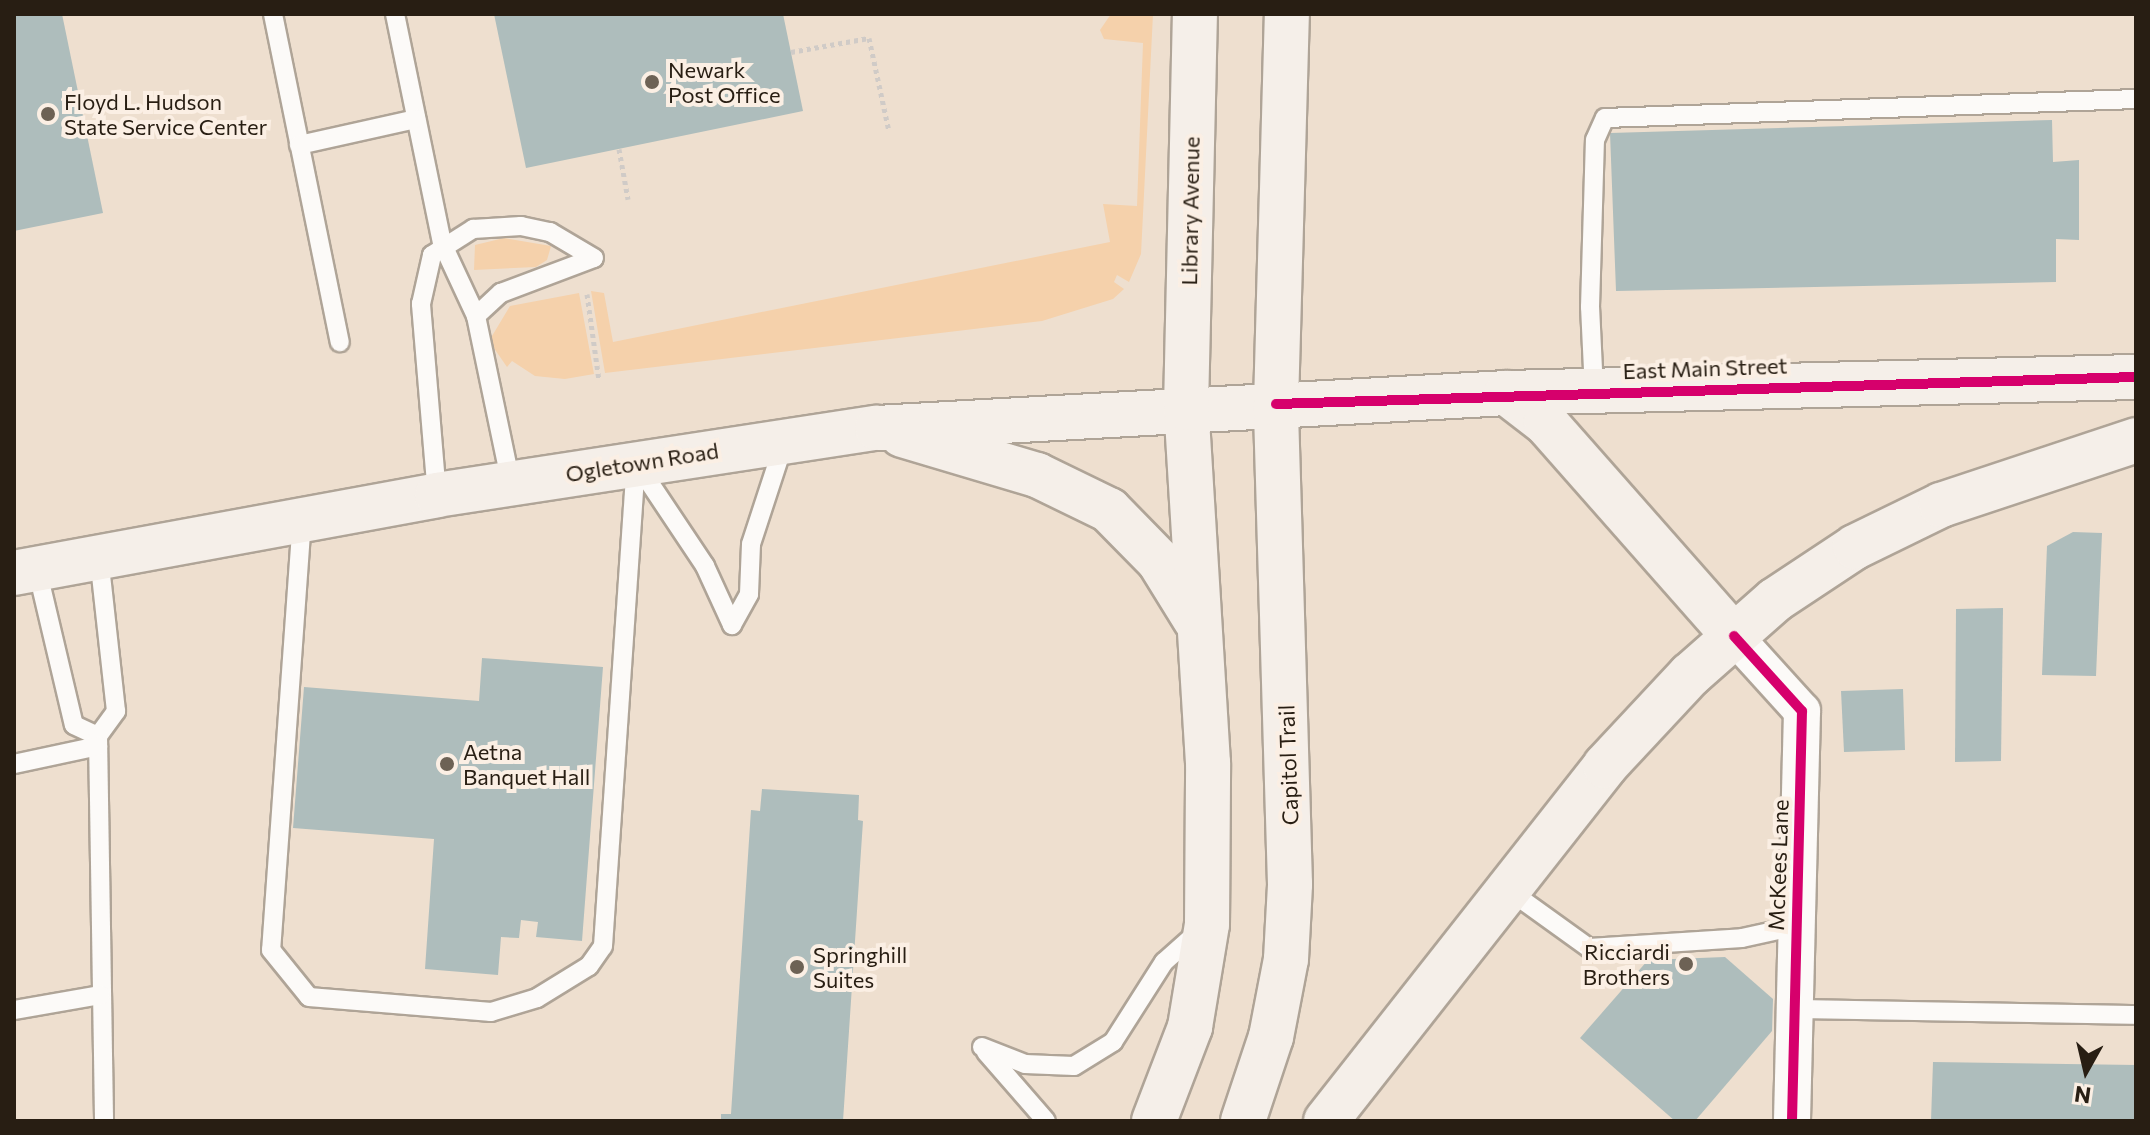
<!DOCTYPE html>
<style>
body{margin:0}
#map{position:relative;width:2150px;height:1135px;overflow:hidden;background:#eedfcf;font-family:Commissioner,sans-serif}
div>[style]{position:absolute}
.green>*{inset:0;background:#f5d1ab}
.building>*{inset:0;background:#aebdbc}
.path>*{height:5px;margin-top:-2.5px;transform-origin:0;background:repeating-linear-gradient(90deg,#d0cbc7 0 4px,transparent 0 8px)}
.roads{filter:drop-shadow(2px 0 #afa497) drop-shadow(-2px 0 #afa497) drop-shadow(0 2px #afa497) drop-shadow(0 -2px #afa497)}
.lane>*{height:18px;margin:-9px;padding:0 9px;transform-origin:9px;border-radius:9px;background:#fcfaf8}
.street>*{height:36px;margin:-18px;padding:0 18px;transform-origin:18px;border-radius:18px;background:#fcfaf8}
.primary>*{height:44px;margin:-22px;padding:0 22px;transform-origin:22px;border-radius:22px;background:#f5efe9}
.cycleway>*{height:10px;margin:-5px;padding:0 5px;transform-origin:5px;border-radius:5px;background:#d6006c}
.dots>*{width:22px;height:22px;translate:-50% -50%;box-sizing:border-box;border:4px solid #fbefe4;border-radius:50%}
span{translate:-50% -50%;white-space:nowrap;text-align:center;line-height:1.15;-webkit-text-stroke:8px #fbefe4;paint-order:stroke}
.poi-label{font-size:22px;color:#281e13}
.left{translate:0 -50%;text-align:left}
.right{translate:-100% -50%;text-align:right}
.street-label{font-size:22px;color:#281e13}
.frame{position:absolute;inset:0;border:16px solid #281e13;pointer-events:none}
.north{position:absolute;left:2046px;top:1031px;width:80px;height:80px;-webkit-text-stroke:6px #fbefe4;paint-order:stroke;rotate:188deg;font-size:22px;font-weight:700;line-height:32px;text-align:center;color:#281e13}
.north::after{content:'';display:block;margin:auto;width:28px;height:36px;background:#281e13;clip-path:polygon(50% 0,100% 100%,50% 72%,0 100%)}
</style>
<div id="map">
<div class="green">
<div style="clip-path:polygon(1111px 14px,1153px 14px,1141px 254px,1129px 282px,1117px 275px,1114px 282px,1124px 289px,1113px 299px,1042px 321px,605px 373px,591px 291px,604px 293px,613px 342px,1110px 242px,1103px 204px,1137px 206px,1143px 43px,1104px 39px,1100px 30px)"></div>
<div style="clip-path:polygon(504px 238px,551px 246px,547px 260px,536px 267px,474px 270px,475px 245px)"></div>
<div style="clip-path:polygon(579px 293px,594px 374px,565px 379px,535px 376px,512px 361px,507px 367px,489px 341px,510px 306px)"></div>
</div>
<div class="building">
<div style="clip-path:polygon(14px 14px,62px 14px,103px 213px,14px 231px)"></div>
<div style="clip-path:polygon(494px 14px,783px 14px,803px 111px,526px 168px)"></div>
<div style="clip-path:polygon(2052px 120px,2053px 162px,2079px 160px,2079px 240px,2056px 239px,2056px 282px,1616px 291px,1610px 133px)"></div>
<div style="clip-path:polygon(2073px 532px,2102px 533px,2096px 676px,2042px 675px,2047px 546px)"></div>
<div style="clip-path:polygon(2003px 608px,2001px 761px,1955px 762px,1956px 609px)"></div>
<div style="clip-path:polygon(482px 658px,603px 667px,582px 941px,536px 937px,538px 922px,521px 920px,519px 938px,501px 937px,498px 975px,425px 969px,434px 839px,293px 828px,304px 687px,479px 701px)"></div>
<div style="clip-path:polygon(1903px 689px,1905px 750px,1844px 752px,1841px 691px)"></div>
<div style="clip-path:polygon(762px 789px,859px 795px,858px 820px,863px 821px,843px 1121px,721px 1121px,721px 1114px,731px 1114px,751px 810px,760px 811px)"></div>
<div style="clip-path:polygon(1725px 957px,1773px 999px,1772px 1031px,1695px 1121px,1675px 1121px,1580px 1038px,1648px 960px)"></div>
<div style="clip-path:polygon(1933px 1062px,2136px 1065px,2136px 1121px,1931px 1121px)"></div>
</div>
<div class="path">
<div style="left:791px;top:52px;width:79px;rotate:-10.2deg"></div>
<div style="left:869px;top:38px;width:95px;rotate:77.9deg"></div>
<div style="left:619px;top:149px;width:51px;rotate:79.8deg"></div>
<div style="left:587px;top:294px;width:87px;rotate:82.1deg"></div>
</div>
<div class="roads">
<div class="lane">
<div style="left:273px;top:14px;width:335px;rotate:78.5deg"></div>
<div style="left:395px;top:14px;width:234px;rotate:78.4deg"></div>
<div style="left:442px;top:243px;width:81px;rotate:65deg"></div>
<div style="left:476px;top:316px;width:171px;rotate:78.2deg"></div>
<div style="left:299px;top:145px;width:120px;rotate:-12.5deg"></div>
<div style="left:476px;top:316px;width:34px;rotate:-43deg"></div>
<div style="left:501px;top:293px;width:99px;rotate:-20.6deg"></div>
<div style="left:1594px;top:391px;width:84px;rotate:-92.7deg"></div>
<div style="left:1590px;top:307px;width:167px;rotate:-88.3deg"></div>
<div style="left:1595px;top:140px;width:24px;rotate:-66deg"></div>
<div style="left:1605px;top:118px;width:531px;rotate:-2.05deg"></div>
<div style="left:637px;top:464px;width:123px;rotate:56.3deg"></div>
<div style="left:705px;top:566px;width:65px;rotate:65.4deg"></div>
<div style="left:732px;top:625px;width:35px;rotate:-61deg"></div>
<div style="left:749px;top:594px;width:50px;rotate:-87.7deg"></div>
<div style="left:751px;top:544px;width:106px;rotate:-71.9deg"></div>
<div style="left:437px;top:495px;width:192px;rotate:-94.8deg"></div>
<div style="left:421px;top:304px;width:50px;rotate:-77.3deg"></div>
<div style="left:432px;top:255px;width:49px;rotate:-32.4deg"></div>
<div style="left:473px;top:229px;width:48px;rotate:-3.6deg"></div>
<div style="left:521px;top:226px;width:30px;rotate:12deg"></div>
<div style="left:550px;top:232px;width:51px;rotate:30.6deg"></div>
<div style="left:302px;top:519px;width:432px;rotate:94.1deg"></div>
<div style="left:271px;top:950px;width:60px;rotate:51deg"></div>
<div style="left:309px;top:997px;width:183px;rotate:4.7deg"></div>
<div style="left:491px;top:1012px;width:48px;rotate:-16.9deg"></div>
<div style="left:537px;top:998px;width:61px;rotate:-31.6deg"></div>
<div style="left:589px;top:966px;width:24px;rotate:-55deg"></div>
<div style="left:603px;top:946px;width:483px;rotate:-86.1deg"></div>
<div style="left:37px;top:569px;width:160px;rotate:76.7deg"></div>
<div style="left:74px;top:725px;width:26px;rotate:25deg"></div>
<div style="left:98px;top:736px;width:31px;rotate:-54deg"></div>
<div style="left:116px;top:711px;width:155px;rotate:-96.3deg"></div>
<div style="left:98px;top:736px;width:385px;rotate:89.1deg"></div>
<div style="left:14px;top:764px;width:86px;rotate:-12.1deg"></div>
<div style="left:1507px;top:889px;width:101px;rotate:35.7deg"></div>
<div style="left:1589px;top:948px;width:153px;rotate:-3.7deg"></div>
<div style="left:1742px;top:938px;width:56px;rotate:-12.3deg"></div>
<div style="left:1794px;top:1009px;width:342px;rotate:1deg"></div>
<div style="left:14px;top:1010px;width:88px;rotate:-9.8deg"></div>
<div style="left:982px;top:1047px;width:46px;rotate:21.6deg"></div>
<div style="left:1025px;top:1064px;width:49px;rotate:2.3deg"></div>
<div style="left:1074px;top:1066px;width:46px;rotate:-31.6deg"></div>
<div style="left:1113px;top:1042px;width:95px;rotate:-57.5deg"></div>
<div style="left:1164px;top:962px;width:47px;rotate:-41.5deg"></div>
<div style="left:986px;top:1052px;width:91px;rotate:49deg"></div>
</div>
<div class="street">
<div style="left:1734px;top:636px;width:101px;rotate:47.8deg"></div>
<div style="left:1802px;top:711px;width:410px;rotate:91.4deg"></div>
</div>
<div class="primary">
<div style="left:1507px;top:393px;width:49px;rotate:37.6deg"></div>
<div style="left:1546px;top:423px;width:284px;rotate:48.6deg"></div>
<div style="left:902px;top:435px;width:141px;rotate:16.5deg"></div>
<div style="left:1037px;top:475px;width:80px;rotate:25.9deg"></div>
<div style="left:1109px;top:510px;width:71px;rotate:45.6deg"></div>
<div style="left:1159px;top:561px;width:70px;rotate:58.3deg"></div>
<div style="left:14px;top:573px;width:430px;rotate:-10.4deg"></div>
<div style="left:437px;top:495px;width:445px;rotate:-8.7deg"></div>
<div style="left:877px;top:428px;width:631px;rotate:-3.18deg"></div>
<div style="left:1507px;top:393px;width:629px;rotate:-1.46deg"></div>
<div style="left:1154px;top:1121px;width:101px;rotate:-69deg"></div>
<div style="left:1190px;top:1027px;width:104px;rotate:-80.6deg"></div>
<div style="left:1207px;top:924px;width:161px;rotate:-89.6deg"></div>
<div style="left:1208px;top:763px;width:356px;rotate:-93.5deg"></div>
<div style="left:1186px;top:408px;width:394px;rotate:-88.7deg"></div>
<div style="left:1243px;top:1121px;width:89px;rotate:-71.6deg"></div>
<div style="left:1271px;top:1037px;width:79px;rotate:-79.1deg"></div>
<div style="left:1286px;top:959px;width:75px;rotate:-86.9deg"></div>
<div style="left:1290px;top:884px;width:480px;rotate:-91.7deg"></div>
<div style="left:1276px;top:404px;width:390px;rotate:-88.4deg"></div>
<div style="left:1326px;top:1121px;width:452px;rotate:-51.8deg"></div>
<div style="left:1605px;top:766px;width:125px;rotate:-47deg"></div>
<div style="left:1690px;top:675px;width:113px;rotate:-41.4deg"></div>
<div style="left:1775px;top:600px;width:96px;rotate:-33.5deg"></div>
<div style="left:1855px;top:547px;width:96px;rotate:-26deg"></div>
<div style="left:1941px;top:505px;width:206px;rotate:-18.4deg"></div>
</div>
</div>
<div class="cycleway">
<div style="left:1276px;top:404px;width:860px;rotate:-1.8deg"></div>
<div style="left:1734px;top:636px;width:101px;rotate:47.8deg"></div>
<div style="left:1802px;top:711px;width:410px;rotate:91.4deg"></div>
</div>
<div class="dots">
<div style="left:652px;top:82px;background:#6d6255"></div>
<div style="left:48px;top:114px;background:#6d6255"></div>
<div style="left:447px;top:764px;background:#6d6255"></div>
<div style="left:1686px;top:964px;background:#6d6255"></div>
<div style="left:797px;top:967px;background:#6d6255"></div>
</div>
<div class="poi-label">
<span class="left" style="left:668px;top:82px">Newark<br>Post Office</span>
<span class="left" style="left:64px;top:114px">Floyd L. Hudson<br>State Service Center</span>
<span class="left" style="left:463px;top:764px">Aetna<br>Banquet Hall</span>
<span class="right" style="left:1670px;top:964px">Ricciardi<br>Brothers</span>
<span class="left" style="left:813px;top:967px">Springhill<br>Suites</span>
</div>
<div class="street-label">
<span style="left:1190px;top:211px;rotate:-89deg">Library Avenue</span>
<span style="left:1705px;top:368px;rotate:-2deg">East Main Street</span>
<span style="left:642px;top:462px;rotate:-9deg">Ogletown Road</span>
<span style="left:1288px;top:765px;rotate:-92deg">Capitol Trail</span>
<span style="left:1778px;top:865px;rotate:-88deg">McKees Lane</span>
</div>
<div class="frame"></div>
<div class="north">N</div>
</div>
